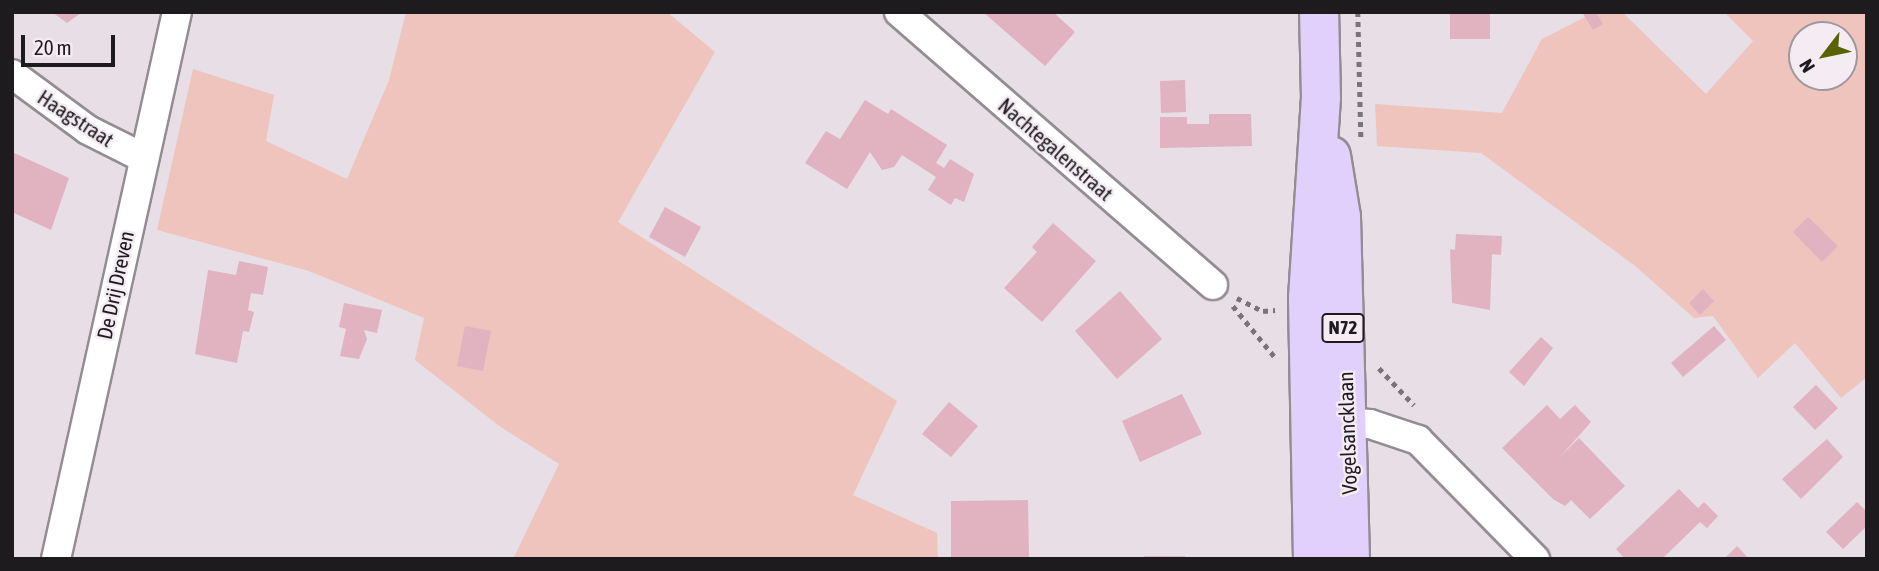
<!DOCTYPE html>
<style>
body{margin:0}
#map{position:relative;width:1879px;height:571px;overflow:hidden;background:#e7dee6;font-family:"Asap Condensed",sans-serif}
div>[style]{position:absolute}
.green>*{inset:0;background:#eec4bd}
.building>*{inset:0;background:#e1b2bf}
.path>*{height:4.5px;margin-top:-2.25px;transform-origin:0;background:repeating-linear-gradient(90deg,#7a7479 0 5px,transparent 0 10px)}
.roads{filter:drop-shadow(2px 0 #948c93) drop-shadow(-2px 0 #948c93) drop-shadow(0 2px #948c93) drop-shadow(0 -2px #948c93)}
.minor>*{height:28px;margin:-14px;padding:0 14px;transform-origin:14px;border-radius:14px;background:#fff}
.primary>*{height:38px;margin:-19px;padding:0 19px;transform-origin:19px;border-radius:19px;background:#e0d0fb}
span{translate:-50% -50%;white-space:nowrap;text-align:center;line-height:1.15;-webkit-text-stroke:5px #f4ebf3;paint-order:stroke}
.shield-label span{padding:2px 5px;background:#f4ebf3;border:2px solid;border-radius:5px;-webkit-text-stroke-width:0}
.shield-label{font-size:19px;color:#1e1b1e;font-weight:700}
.street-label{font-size:21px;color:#1e1b1e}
.frame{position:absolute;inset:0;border:14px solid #1e1b1e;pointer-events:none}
.north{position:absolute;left:1788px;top:21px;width:70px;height:70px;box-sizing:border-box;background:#f4ebf3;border:2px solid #9e989e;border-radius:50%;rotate:238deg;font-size:19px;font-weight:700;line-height:28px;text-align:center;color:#1e1b1e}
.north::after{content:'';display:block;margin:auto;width:24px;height:32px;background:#576304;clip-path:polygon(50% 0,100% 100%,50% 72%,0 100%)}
.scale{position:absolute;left:21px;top:35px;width:94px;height:32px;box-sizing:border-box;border:4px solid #1e1b1e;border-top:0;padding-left:9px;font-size:21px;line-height:24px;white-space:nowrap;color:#1e1b1e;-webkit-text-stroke:5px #f4ebf3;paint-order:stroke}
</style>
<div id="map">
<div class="green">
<div style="clip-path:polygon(406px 12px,667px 12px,715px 52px,618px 222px,897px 401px,853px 495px,937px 533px,938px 559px,513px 559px,559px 464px,498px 425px,415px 360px,424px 318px,309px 271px,157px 230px,193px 69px,274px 95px,266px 141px,347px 179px,389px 80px)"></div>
<div style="clip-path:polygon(evenodd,1595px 12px,1622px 12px,1706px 94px,1753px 41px,1724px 12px,1867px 12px,1867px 377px,1841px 398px,1795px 343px,1758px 378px,1713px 316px,1694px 318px,1634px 265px,1481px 153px,1377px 146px,1375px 104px,1502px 113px,1542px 39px,1595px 12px,1802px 35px,1844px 35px,1844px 77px,1802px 77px,1802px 35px)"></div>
</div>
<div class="building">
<div style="clip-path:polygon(52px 12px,82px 12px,67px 23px)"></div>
<div style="clip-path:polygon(983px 12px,1053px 12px,1075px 32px,1045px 66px)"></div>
<div style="clip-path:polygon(1450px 12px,1490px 12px,1490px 39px,1450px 39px)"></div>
<div style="clip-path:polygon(1582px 12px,1596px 12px,1603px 24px,1593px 30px)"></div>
<div style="clip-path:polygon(1185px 80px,1186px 112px,1161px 113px,1160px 81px)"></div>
<div style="clip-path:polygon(865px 100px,888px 114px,891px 109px,947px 145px,936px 163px,944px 168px,950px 159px,974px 174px,964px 202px,955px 198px,951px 205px,928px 190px,936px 177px,902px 155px,894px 167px,882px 170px,870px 152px,847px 189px,805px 163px,826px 131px,840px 139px)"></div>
<div style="clip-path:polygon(1209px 114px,1251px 114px,1252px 146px,1160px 148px,1160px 117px,1187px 117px,1187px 124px,1209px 124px)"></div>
<div style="clip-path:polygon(12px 152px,69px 178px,51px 230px,12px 212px)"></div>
<div style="clip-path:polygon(665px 207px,701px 227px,685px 257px,649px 237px)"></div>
<div style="clip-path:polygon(1808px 217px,1838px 246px,1822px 262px,1793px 232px)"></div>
<div style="clip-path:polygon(1053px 223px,1096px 261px,1042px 322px,1004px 288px,1037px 252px,1032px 247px)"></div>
<div style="clip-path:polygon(1456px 234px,1502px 236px,1501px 255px,1492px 254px,1490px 310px,1452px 303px,1450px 249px,1455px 250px)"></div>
<div style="clip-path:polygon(239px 261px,268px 267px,263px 295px,251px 293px,248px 310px,254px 312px,249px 332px,243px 331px,237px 363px,195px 354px,208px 270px,236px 275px)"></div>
<div style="clip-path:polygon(1703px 289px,1714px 301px,1700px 315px,1689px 303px)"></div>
<div style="clip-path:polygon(1120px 291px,1162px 339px,1117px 379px,1075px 331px)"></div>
<div style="clip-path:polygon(344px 303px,382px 310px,377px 333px,364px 330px,367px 339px,359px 359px,340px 356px,346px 329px,339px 327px)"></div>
<div style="clip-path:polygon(465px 326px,491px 331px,483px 371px,457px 366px)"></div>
<div style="clip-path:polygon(1714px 326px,1726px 340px,1683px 377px,1671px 363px)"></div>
<div style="clip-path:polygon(1541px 337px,1553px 348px,1524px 386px,1509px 372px)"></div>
<div style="clip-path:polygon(1816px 385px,1838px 408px,1815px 430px,1793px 407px)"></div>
<div style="clip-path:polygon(1182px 394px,1202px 434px,1140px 462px,1122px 421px)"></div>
<div style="clip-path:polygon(949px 402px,978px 426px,951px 457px,922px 434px)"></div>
<div style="clip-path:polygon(1547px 405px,1560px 419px,1575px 405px,1591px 422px,1560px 457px,1579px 438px,1625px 486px,1590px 519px,1571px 500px,1565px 506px,1553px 499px,1502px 448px)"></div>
<div style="clip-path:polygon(1827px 439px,1843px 457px,1801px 499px,1782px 479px)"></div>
<div style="clip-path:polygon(1679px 489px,1698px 508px,1704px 502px,1718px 516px,1707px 528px,1700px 522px,1662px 559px,1625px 559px,1616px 549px)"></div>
<div style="clip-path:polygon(1028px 500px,1029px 559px,951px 559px,951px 501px)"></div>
<div style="clip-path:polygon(1857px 502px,1867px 512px,1867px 526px,1843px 549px,1826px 532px)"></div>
<div style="clip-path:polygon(1737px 546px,1749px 559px,1724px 559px)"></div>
<div style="clip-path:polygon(1144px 556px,1185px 556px,1185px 559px,1144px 559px)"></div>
</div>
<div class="path">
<div style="left:1358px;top:12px;width:126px;rotate:88.6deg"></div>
<div style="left:1237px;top:298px;width:29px;rotate:27deg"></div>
<div style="left:1263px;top:311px;width:12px;rotate:-5deg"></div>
<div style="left:1233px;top:306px;width:65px;rotate:50.6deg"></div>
<div style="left:1379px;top:368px;width:51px;rotate:46.6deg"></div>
</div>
<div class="roads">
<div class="minor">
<div style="left:899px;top:12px;width:416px;rotate:41deg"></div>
<div style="left:12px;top:74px;width:94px;rotate:36.4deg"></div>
<div style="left:88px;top:130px;width:60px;rotate:26.6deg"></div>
<div style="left:1328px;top:421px;width:42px;rotate:4.1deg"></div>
<div style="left:1370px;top:424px;width:51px;rotate:18.4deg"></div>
<div style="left:1418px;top:440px;width:167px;rotate:45.5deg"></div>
<div style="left:56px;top:559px;width:560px;rotate:-77.53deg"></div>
</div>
<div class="primary">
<div style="left:1331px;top:156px;width:62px;rotate:80.7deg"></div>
<div style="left:1341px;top:217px;width:342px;rotate:88.5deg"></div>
<div style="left:1313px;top:559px;width:261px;rotate:-91.1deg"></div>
<div style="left:1308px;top:298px;width:200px;rotate:-86.3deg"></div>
<div style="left:1321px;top:98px;width:86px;rotate:-91.3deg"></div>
</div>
</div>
<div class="shield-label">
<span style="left:1343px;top:328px">N72</span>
</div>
<div class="street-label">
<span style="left:76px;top:118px;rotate:33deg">Haagstraat</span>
<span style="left:1056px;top:149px;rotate:41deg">Nachtegalenstraat</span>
<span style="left:115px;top:285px;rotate:-78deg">De Drij Dreven</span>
<span style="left:1347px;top:433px;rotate:-92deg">Vogelsancklaan</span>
</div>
<div class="frame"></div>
<div class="north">N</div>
<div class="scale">20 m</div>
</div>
